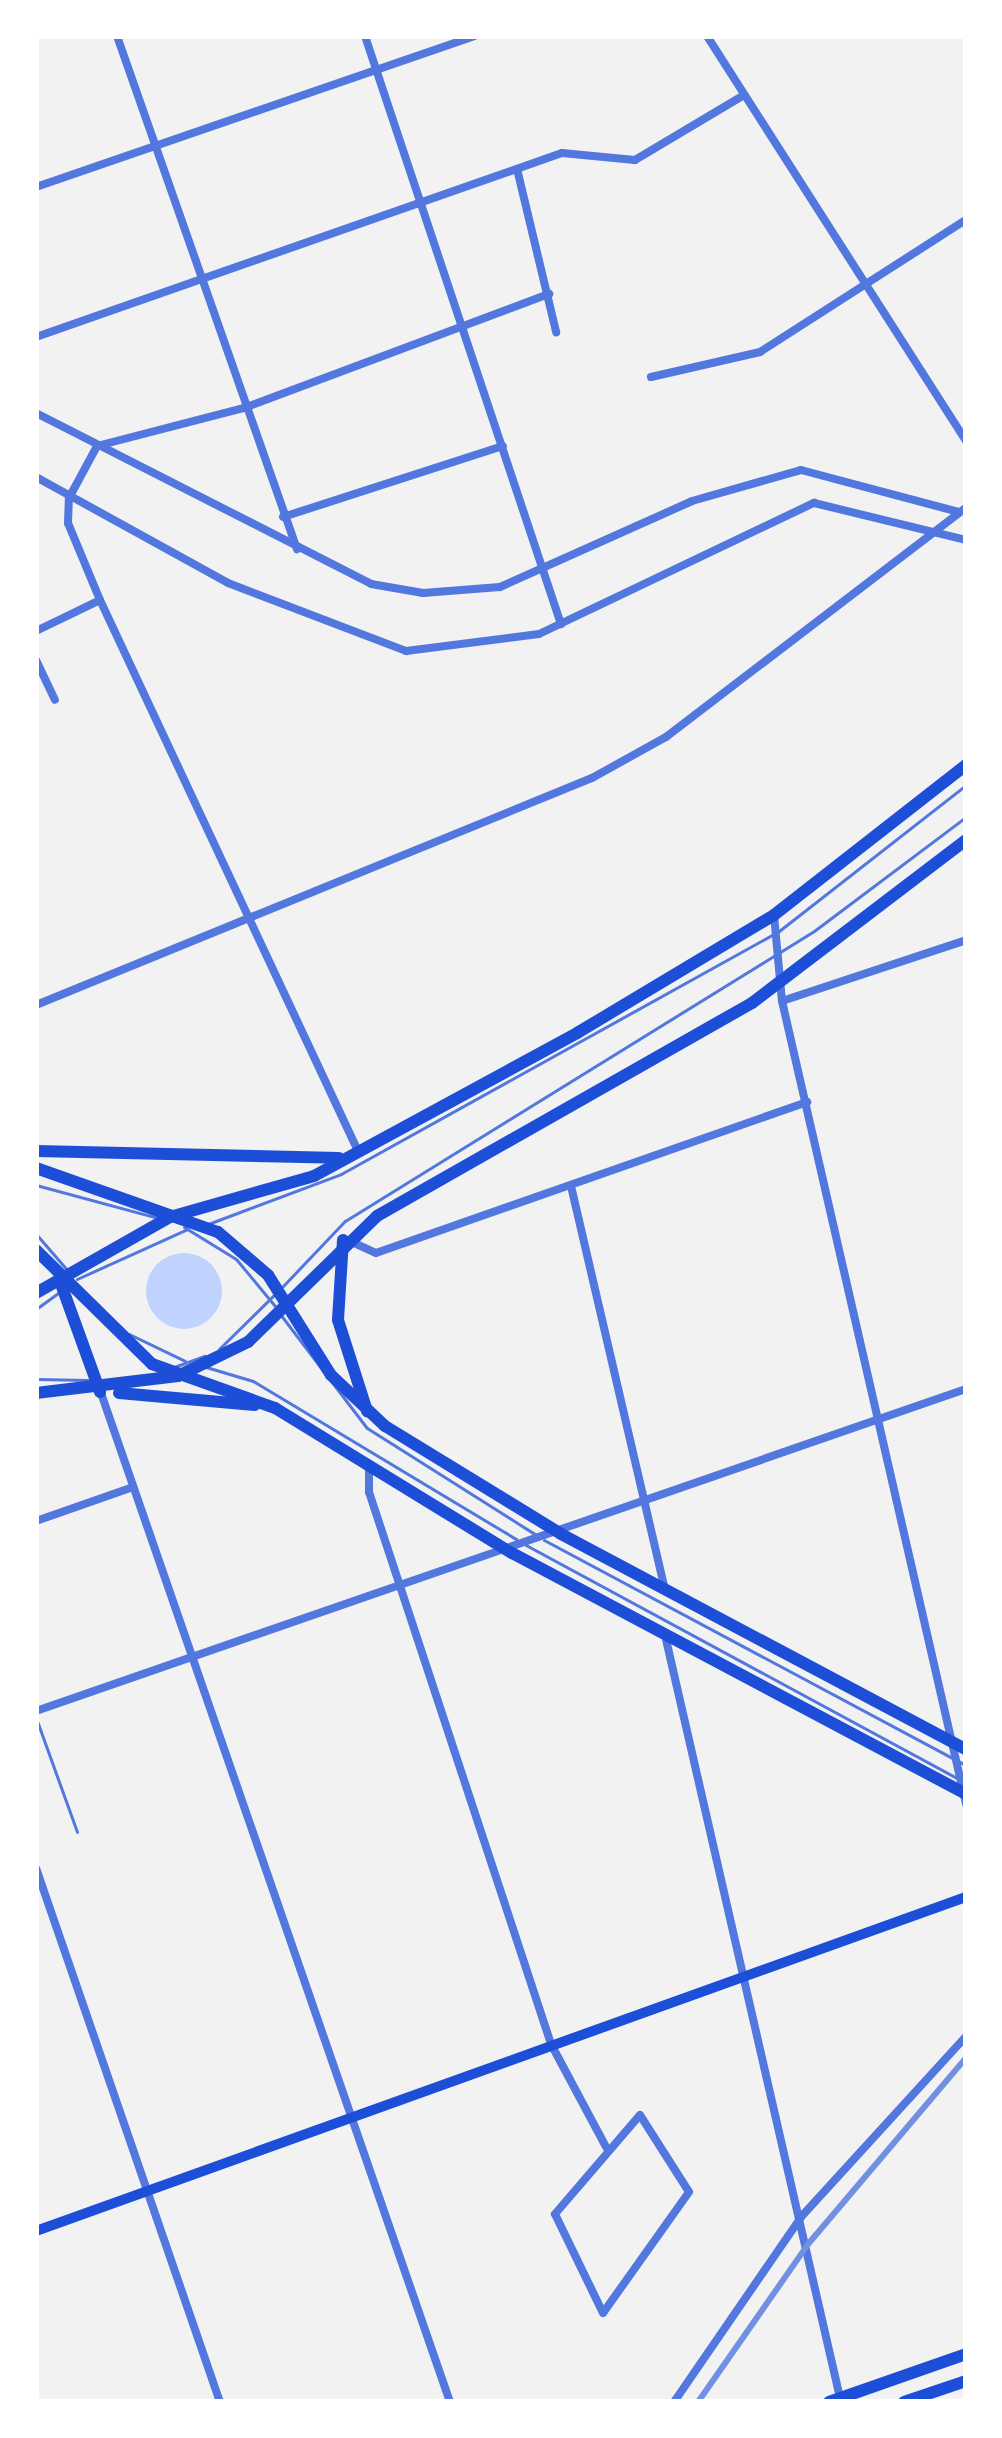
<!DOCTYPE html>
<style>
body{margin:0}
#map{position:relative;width:1002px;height:2438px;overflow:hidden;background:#f2f2f2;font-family:"Space Grotesk",sans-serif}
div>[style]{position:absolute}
.water>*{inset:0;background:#bfd3fe}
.round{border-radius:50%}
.service>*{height:3px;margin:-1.5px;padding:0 1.5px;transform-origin:1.5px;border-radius:1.5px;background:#5277de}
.minor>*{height:8px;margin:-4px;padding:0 4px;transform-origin:4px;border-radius:4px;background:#5277de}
.secondary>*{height:10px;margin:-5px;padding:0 5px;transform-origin:5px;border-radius:5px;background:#1d4ed8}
.primary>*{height:12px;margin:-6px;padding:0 6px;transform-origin:6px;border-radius:6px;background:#1d4ed8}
.rail>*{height:6px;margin:-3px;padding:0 3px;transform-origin:3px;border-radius:3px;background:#7290e2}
span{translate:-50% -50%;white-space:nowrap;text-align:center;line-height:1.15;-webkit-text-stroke:10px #fff;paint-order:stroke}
.frame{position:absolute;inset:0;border:39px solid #fff;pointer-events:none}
</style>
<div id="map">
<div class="water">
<div class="round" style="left:146px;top:1253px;width:76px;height:76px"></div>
</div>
<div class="service">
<div style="left:36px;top:1185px;width:126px;rotate:15.1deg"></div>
<div style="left:208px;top:1224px;width:142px;rotate:-20.6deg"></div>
<div style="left:341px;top:1174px;width:501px;rotate:-29.02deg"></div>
<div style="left:779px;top:931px;width:237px;rotate:-38deg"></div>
<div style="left:184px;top:1227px;width:61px;rotate:31.6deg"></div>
<div style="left:236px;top:1259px;width:61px;rotate:50.3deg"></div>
<div style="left:36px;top:1234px;width:49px;rotate:49.1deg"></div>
<div style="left:77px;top:1279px;width:121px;rotate:-24.4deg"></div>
<div style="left:283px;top:1286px;width:90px;rotate:-46.4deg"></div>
<div style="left:345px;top:1221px;width:551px;rotate:-31.73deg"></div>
<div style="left:814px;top:931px;width:190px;rotate:-36.9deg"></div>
<div style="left:36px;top:1309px;width:29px;rotate:-36deg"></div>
<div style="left:280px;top:1314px;width:143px;rotate:52.7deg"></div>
<div style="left:367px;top:1428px;width:200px;rotate:32.3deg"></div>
<div style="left:129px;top:1334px;width:62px;rotate:25.7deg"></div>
<div style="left:219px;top:1349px;width:80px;rotate:-44.5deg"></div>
<div style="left:174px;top:1367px;width:33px;rotate:-20deg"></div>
<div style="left:206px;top:1367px;width:49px;rotate:16.6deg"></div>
<div style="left:253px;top:1381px;width:307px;rotate:31deg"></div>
<div style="left:36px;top:1379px;width:52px;rotate:1.1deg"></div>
<div style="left:544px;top:1540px;width:478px;rotate:28.1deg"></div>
<div style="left:524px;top:1544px;width:502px;rotate:28.4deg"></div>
<div style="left:36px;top:1718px;width:121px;rotate:70.2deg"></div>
</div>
<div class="minor">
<div style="left:117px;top:36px;width:544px;rotate:70.67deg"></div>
<div style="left:365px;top:36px;width:620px;rotate:71.57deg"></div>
<div style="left:707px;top:36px;width:481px;rotate:57.4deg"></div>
<div style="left:517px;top:169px;width:168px;rotate:76.5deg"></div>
<div style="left:36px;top:187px;width:464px;rotate:-19deg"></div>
<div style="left:36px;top:337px;width:557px;rotate:-19.28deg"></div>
<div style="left:562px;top:153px;width:73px;rotate:5.5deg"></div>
<div style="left:635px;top:160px;width:127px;rotate:-30.8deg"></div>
<div style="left:651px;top:377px;width:112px;rotate:-12.9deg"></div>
<div style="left:760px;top:352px;width:245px;rotate:-32.7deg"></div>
<div style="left:36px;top:413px;width:376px;rotate:27deg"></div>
<div style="left:371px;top:584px;width:53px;rotate:9.8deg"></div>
<div style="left:423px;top:593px;width:77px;rotate:-4.5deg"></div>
<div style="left:500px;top:587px;width:210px;rotate:-24.1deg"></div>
<div style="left:692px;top:501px;width:113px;rotate:-15.9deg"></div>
<div style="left:801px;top:470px;width:163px;rotate:14.9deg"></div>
<div style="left:36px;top:477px;width:219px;rotate:28.9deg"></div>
<div style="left:228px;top:583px;width:191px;rotate:20.9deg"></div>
<div style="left:406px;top:651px;width:134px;rotate:-7.3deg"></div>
<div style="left:539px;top:634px;width:305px;rotate:-25.5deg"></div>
<div style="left:814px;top:503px;width:156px;rotate:13.7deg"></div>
<div style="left:283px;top:517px;width:231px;rotate:-17.9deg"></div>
<div style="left:36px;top:631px;width:71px;rotate:-25.8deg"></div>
<div style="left:36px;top:660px;width:44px;rotate:64.6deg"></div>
<div style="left:774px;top:915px;width:86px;rotate:84.7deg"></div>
<div style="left:782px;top:1001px;width:824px;rotate:77.09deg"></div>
<div style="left:782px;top:1001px;width:194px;rotate:-18.3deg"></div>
<div style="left:36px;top:1005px;width:601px;rotate:-22.21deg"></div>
<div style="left:592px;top:778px;width:85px;rotate:-29deg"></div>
<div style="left:666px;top:737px;width:377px;rotate:-37.4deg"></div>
<div style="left:358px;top:1151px;width:608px;rotate:-115.09deg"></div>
<div style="left:100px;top:600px;width:83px;rotate:-112.6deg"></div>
<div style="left:68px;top:523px;width:25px;rotate:-88deg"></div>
<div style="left:69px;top:498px;width:59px;rotate:-61.7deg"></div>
<div style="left:97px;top:446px;width:152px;rotate:-14.5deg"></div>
<div style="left:244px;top:408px;width:326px;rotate:-20.5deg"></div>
<div style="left:571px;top:1186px;width:411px;rotate:76.9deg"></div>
<div style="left:352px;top:1242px;width:26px;rotate:25deg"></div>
<div style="left:376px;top:1253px;width:457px;rotate:-19.3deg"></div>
<div style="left:101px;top:1393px;width:1068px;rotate:70.92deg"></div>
<div style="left:369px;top:1464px;width:28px;rotate:90deg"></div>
<div style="left:369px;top:1492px;width:581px;rotate:71.75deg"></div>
<div style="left:551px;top:2044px;width:117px;rotate:61.9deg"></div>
<div style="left:36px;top:1521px;width:103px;rotate:-19.3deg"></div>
<div style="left:665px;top:1635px;width:783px;rotate:77.08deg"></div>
<div style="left:36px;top:1711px;width:984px;rotate:-19.1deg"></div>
<div style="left:36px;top:1868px;width:565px;rotate:70.99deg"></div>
<div style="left:640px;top:2115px;width:91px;rotate:57.5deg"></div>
<div style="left:689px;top:2192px;width:148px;rotate:125.4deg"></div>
<div style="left:603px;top:2313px;width:110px;rotate:-115.9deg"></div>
<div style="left:555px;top:2214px;width:130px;rotate:-49.4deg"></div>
<div style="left:674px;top:2402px;width:224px;rotate:-55.5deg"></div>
<div style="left:801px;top:2217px;width:245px;rotate:-47.6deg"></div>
</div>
<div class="secondary">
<div style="left:36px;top:2231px;width:988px;rotate:-19.76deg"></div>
</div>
<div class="primary">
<div style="left:36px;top:1151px;width:303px;rotate:1.3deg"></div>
<div style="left:36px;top:1168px;width:193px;rotate:19.4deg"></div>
<div style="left:218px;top:1232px;width:66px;rotate:40.7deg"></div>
<div style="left:268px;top:1275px;width:118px;rotate:57.8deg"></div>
<div style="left:331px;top:1375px;width:74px;rotate:43.4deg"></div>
<div style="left:385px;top:1426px;width:206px;rotate:31.5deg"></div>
<div style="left:561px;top:1534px;width:459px;rotate:28deg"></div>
<div style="left:343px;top:1240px;width:80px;rotate:93.6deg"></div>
<div style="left:338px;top:1320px;width:96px;rotate:72.3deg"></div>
<div style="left:36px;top:1250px;width:163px;rotate:44.5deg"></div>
<div style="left:152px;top:1364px;width:131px;rotate:19.7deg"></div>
<div style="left:275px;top:1408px;width:278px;rotate:31.5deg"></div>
<div style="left:512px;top:1553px;width:514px;rotate:27.96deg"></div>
<div style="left:61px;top:1284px;width:115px;rotate:70.1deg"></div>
<div style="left:36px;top:1293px;width:154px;rotate:-29.6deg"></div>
<div style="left:170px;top:1217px;width:150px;rotate:-15.9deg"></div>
<div style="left:314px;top:1176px;width:299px;rotate:-28.5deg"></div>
<div style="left:577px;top:1033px;width:230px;rotate:-30.9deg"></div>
<div style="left:774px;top:915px;width:244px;rotate:-38deg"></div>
<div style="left:36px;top:1393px;width:143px;rotate:-6.8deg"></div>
<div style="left:178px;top:1376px;width:78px;rotate:-25.9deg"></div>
<div style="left:248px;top:1342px;width:180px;rotate:-44.3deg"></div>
<div style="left:377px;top:1216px;width:431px;rotate:-29.6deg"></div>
<div style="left:752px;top:1003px;width:269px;rotate:-37.3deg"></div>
<div style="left:119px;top:1393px;width:136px;rotate:5.1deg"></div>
<div style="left:829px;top:2402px;width:145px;rotate:-19.3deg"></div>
<div style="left:904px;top:2402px;width:65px;rotate:-18.7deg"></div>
</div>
<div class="rail">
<div style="left:698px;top:2402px;width:194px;rotate:-55.1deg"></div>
<div style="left:809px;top:2243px;width:243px;rotate:-49.7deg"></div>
</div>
<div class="frame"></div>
</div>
